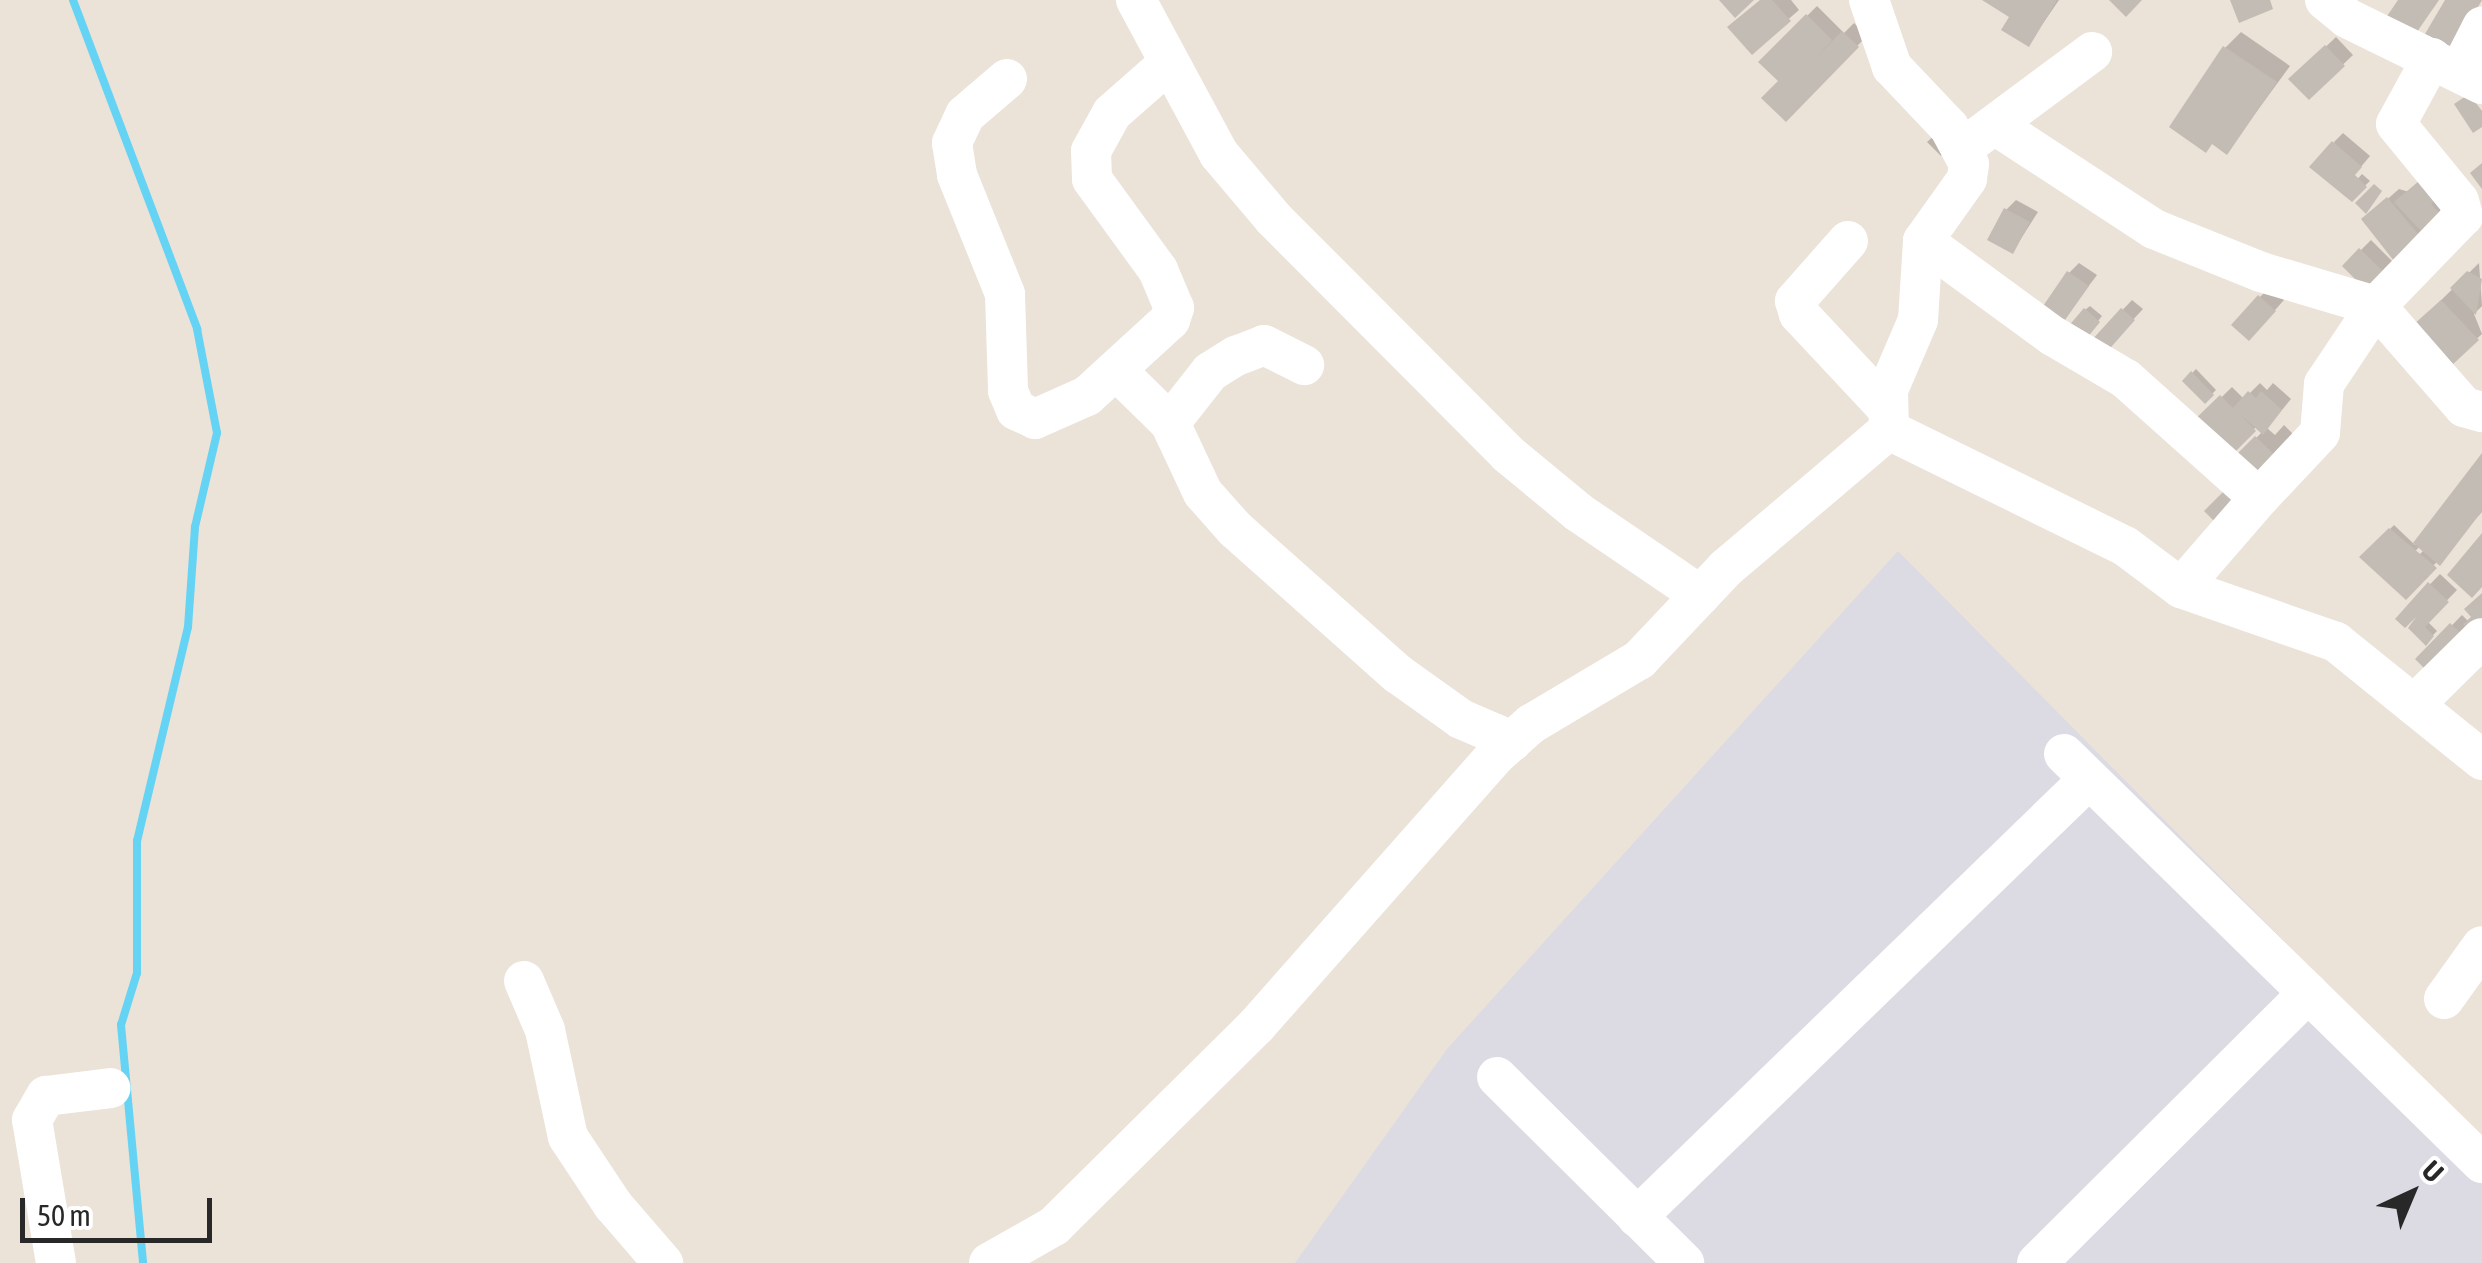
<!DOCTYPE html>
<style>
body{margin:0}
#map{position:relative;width:2482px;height:1263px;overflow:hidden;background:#ebe2d8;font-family:"Asap Condensed",sans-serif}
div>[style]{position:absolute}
.industrial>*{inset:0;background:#dcdae3}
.shadow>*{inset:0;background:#0003}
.stream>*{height:8px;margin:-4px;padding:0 4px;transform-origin:4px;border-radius:4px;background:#65d3f4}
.building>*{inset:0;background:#c3bcb5}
.minor>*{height:40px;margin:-20px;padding:0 20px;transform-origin:20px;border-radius:20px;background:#fff}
span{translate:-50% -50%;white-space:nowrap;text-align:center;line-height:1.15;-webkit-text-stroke:8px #fff;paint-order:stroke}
.north{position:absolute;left:2362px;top:1143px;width:100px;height:100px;-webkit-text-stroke:8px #fff;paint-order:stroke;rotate:44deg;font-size:28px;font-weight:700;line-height:40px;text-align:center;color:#282828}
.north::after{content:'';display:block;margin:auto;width:35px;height:45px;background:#282828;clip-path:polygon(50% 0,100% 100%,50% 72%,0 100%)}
.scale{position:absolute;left:20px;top:1198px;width:192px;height:45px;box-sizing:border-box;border:5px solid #282828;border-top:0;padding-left:12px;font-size:30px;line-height:35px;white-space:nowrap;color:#282828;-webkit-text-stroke:8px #fff;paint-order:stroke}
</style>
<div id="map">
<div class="industrial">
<div style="clip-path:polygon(1898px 551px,2482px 1141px,2482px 1263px,1295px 1263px,1447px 1049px)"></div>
</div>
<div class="shadow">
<div style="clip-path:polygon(1762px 0,1791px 0,1799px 10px,1752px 51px)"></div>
<div style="clip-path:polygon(1984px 0,2059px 0,2029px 44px,2008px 14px)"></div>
<div style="clip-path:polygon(1817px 6px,1844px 33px,1854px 23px,1867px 36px,1786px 118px,1781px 81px,1761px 62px)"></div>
<div style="clip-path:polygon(2241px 32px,2290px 66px,2227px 152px,2225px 48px)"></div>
<div style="clip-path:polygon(2336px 37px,2353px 55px,2309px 97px,2292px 79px)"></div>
<div style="clip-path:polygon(1944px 127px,1957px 140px,1941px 156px,1927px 142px)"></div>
<div style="clip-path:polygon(2343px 133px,2370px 156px,2350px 180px,2334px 142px)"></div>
<div style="clip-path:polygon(2362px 174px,2370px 181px,2352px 198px,2346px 192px)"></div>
<div style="clip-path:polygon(2399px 189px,2449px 204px,2420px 237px,2375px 210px)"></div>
<div style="clip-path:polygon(2016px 200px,2038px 212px,2013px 251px,2006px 210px)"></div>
<div style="clip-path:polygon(2371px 240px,2401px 270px,2375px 296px,2345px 266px)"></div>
<div style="clip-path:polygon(2079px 263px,2097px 275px,2060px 324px,2069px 273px)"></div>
<div style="clip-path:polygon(2479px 263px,2482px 306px,2474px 314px,2482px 334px,2451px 362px,2426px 315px)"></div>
<div style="clip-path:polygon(2270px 287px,2284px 300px,2259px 328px,2260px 297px)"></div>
<div style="clip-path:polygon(2132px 300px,2143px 309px,2105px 350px,2094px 340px)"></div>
<div style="clip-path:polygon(2090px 306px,2102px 316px,2082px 341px,2085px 310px)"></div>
<div style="clip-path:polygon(2196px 369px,2216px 390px,2205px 401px,2185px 381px)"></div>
<div style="clip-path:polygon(2260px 383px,2267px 390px,2273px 383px,2291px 399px,2267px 428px,2275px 435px,2284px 425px,2295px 436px,2254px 485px,2232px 463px,2263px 431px,2257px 426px,2235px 449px,2194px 424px,2232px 387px,2244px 399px)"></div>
<div style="clip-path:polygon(evenodd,2482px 457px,2482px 512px,2405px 597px,2363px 557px,2394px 525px,2415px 545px,2482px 457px,2420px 546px,2425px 549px,2414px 560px,2410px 557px,2420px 546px)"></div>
<div style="clip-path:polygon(2440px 574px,2457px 590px,2427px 621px,2437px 631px,2426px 642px,2421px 618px,2409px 606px)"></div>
<div style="clip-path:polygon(2482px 594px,2482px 630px,2419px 659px,2462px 615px,2469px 622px)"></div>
</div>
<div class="stream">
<div style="left:73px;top:0;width:352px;rotate:69.3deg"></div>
<div style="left:197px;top:329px;width:106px;rotate:79.1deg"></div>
<div style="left:217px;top:433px;width:97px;rotate:103.2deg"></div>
<div style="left:195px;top:527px;width:100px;rotate:94deg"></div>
<div style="left:188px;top:627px;width:220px;rotate:103.4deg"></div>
<div style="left:137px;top:841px;width:132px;rotate:90deg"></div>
<div style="left:137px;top:973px;width:54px;rotate:107.1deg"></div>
<div style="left:121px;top:1025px;width:239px;rotate:84.7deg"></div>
</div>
<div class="building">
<div style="clip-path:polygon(1719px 0,1754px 0,1735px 18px)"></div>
<div style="clip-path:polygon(1760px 0,1772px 0,1791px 21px,1752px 55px,1727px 27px)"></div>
<div style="clip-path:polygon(1982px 0,2057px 0,2029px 47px,2001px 30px,2017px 4px,2009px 17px)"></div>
<div style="clip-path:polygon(2109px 0,2142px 0,2126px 17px)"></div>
<div style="clip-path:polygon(2230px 0,2270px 0,2273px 9px,2239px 23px)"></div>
<div style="clip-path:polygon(2398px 0,2439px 0,2410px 42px,2383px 22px)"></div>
<div style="clip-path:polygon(2445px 0,2482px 0,2453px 51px,2425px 34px)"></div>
<div style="clip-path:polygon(1806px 14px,1832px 40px,1814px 60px,1842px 31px,1859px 47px,1786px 122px,1761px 98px,1778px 81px,1758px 62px)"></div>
<div style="clip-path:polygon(2325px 45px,2345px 66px,2309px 100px,2288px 79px)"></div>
<div style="clip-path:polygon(2223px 46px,2277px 82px,2227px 155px,2212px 144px,2206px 153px,2169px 127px)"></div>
<div style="clip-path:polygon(2469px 94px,2482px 111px,2482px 127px,2473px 133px,2454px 104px)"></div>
<div style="clip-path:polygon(2332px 141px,2362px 167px,2355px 175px,2367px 187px,2352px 202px,2309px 167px)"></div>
<div style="clip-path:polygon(2482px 163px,2482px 189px,2470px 173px)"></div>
<div style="clip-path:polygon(2425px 176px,2442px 194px,2431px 204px,2441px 215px,2422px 232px,2394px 202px)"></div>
<div style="clip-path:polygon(2374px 184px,2382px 191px,2366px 214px,2355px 203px)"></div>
<div style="clip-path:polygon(2387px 197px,2422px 239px,2394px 261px,2361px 219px)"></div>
<div style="clip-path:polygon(2004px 208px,2030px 222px,2013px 254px,1987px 240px)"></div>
<div style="clip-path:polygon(2359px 248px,2393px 281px,2375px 299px,2342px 266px)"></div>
<div style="clip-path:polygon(2067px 271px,2089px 286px,2060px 327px,2039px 312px)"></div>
<div style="clip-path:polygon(2467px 271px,2482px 279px,2476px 315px,2450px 288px)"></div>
<div style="clip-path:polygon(2258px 295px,2276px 311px,2249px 341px,2231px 325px)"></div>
<div style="clip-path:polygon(2441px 300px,2479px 340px,2451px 366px,2413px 325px)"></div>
<div style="clip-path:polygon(2084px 308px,2100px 322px,2078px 349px,2061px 335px)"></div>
<div style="clip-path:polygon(2121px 308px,2135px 320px,2105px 354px,2091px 341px)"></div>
<div style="clip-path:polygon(2191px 371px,2214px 395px,2205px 404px,2182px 381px)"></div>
<div style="clip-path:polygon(2248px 391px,2256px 398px,2261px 391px,2282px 410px,2263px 435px,2239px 413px,2256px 431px,2235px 452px,2190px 424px,2220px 395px,2233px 408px)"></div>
<div style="clip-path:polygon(2255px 436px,2281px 461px,2254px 489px,2228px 463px)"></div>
<div style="clip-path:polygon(2482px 453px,2482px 511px,2440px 566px,2413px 543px)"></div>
<div style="clip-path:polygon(2231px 484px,2244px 496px,2217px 524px,2204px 511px)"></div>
<div style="clip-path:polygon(2389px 528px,2437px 568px,2406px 600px,2359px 557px)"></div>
<div style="clip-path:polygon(2482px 533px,2482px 587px,2472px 598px,2447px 575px)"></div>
<div style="clip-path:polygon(2428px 582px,2449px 602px,2425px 627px,2434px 636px,2426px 646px,2408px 628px,2416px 617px,2405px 628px,2395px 619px)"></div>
<div style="clip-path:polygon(2482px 593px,2482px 633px,2476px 639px,2463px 624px,2471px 617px,2464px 609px)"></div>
<div style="clip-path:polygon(2450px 623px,2467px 640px,2432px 676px,2415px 659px)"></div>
</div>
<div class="minor">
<div style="left:1136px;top:0;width:175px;rotate:61.7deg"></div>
<div style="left:1219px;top:154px;width:84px;rotate:49.8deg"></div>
<div style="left:1273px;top:218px;width:333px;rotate:45.1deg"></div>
<div style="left:1508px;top:454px;width:91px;rotate:39.6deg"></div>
<div style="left:1578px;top:512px;width:148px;rotate:34.2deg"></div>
<div style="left:1869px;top:0;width:71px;rotate:71.1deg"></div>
<div style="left:1892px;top:67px;width:83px;rotate:46.5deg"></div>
<div style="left:1949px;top:127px;width:42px;rotate:61.6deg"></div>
<div style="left:1969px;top:164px;width:15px;rotate:98deg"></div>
<div style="left:1967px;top:179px;width:76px;rotate:125.4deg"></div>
<div style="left:1923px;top:241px;width:79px;rotate:93.6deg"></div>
<div style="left:1918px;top:320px;width:76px;rotate:113.2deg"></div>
<div style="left:1888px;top:390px;width:40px;rotate:88.6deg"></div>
<div style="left:1889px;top:430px;width:263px;rotate:26.2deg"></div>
<div style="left:2125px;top:546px;width:70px;rotate:36.9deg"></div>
<div style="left:2181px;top:588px;width:164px;rotate:19.2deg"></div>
<div style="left:2336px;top:642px;width:188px;rotate:38.9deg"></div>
<div style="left:2325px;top:0;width:28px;rotate:39deg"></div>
<div style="left:2347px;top:18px;width:150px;rotate:26.1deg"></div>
<div style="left:2432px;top:58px;width:75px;rotate:118.6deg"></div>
<div style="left:2396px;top:124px;width:99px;rotate:50.7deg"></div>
<div style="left:2459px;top:201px;width:16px;rotate:75deg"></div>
<div style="left:2463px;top:216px;width:125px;rotate:134deg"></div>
<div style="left:2376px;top:306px;width:134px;rotate:48.9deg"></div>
<div style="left:2464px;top:407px;width:19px;rotate:16deg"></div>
<div style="left:2459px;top:72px;width:51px;rotate:-62.9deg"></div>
<div style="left:1007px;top:79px;width:55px;rotate:139.4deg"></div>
<div style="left:965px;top:115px;width:31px;rotate:115deg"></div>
<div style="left:952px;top:143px;width:32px;rotate:81deg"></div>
<div style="left:957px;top:175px;width:128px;rotate:68deg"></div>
<div style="left:1005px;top:294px;width:97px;rotate:88.2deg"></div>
<div style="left:1008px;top:391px;width:21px;rotate:67deg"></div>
<div style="left:1016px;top:410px;width:21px;rotate:25deg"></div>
<div style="left:1035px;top:419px;width:57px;rotate:-23.9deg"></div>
<div style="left:1087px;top:396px;width:113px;rotate:-42.5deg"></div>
<div style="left:1170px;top:320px;width:13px;rotate:-72deg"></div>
<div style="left:1174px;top:308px;width:41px;rotate:-112.8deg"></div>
<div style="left:1158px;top:270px;width:112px;rotate:-126deg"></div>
<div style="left:1092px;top:179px;width:28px;rotate:-92deg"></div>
<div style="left:1091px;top:151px;width:43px;rotate:-61.1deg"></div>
<div style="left:1112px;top:113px;width:76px;rotate:-41.3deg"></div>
<div style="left:1995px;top:125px;width:190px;rotate:33.2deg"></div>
<div style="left:2154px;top:229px;width:115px;rotate:21.9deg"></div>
<div style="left:2261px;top:272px;width:120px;rotate:16.5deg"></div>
<div style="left:2376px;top:306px;width:94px;rotate:123.7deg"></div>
<div style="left:2324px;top:384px;width:49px;rotate:94.7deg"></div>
<div style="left:2320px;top:433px;width:89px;rotate:133.2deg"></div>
<div style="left:1975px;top:139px;width:146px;rotate:-36.6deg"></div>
<div style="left:1848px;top:241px;width:80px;rotate:131.5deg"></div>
<div style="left:1795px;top:301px;width:14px;rotate:73deg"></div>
<div style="left:1799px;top:314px;width:126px;rotate:46.9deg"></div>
<div style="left:1923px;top:241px;width:161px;rotate:36.2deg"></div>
<div style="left:2053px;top:336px;width:85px;rotate:30.5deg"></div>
<div style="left:2126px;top:379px;width:178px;rotate:41.8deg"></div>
<div style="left:2259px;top:498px;width:119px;rotate:130.9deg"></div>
<div style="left:1116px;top:370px;width:76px;rotate:44.5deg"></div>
<div style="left:1170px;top:423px;width:77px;rotate:64.8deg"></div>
<div style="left:1203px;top:493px;width:48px;rotate:48.4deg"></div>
<div style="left:1235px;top:529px;width:218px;rotate:41.7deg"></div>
<div style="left:1398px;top:674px;width:77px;rotate:35.5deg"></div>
<div style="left:1461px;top:719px;width:56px;rotate:23.3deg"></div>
<div style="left:1170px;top:423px;width:65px;rotate:-51.9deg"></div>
<div style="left:1210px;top:372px;width:31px;rotate:-32deg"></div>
<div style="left:1236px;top:356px;width:30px;rotate:-21deg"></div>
<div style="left:1264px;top:345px;width:45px;rotate:26.6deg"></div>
<div style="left:2414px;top:705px;width:95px;rotate:-44.6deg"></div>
<div style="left:2064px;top:754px;width:585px;rotate:44.38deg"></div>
<div style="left:524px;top:981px;width:53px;rotate:66.8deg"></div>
<div style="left:545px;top:1030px;width:109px;rotate:77.9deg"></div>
<div style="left:568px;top:1137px;width:82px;rotate:56.5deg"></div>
<div style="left:613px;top:1205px;width:77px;rotate:49.2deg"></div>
<div style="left:2444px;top:999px;width:65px;rotate:-54.4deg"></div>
<div style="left:1497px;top:1077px;width:264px;rotate:44.8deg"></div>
<div style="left:1637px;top:1217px;width:629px;rotate:-44.1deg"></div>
<div style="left:56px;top:1263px;width:145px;rotate:-99.5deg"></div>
<div style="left:32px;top:1120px;width:28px;rotate:-60deg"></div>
<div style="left:46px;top:1096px;width:65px;rotate:-7deg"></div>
<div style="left:989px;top:1263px;width:75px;rotate:-29.6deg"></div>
<div style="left:1054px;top:1226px;width:286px;rotate:-44.7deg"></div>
<div style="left:1257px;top:1025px;width:361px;rotate:-48.5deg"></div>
<div style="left:1496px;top:755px;width:47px;rotate:-41.5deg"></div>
<div style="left:1531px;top:724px;width:126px;rotate:-30.7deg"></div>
<div style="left:1639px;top:660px;width:127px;rotate:-46.6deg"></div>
<div style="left:1726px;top:568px;width:214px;rotate:-40.3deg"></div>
<div style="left:2037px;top:1263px;width:383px;rotate:-44.9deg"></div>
</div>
<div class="north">U</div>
<div class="scale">50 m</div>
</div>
